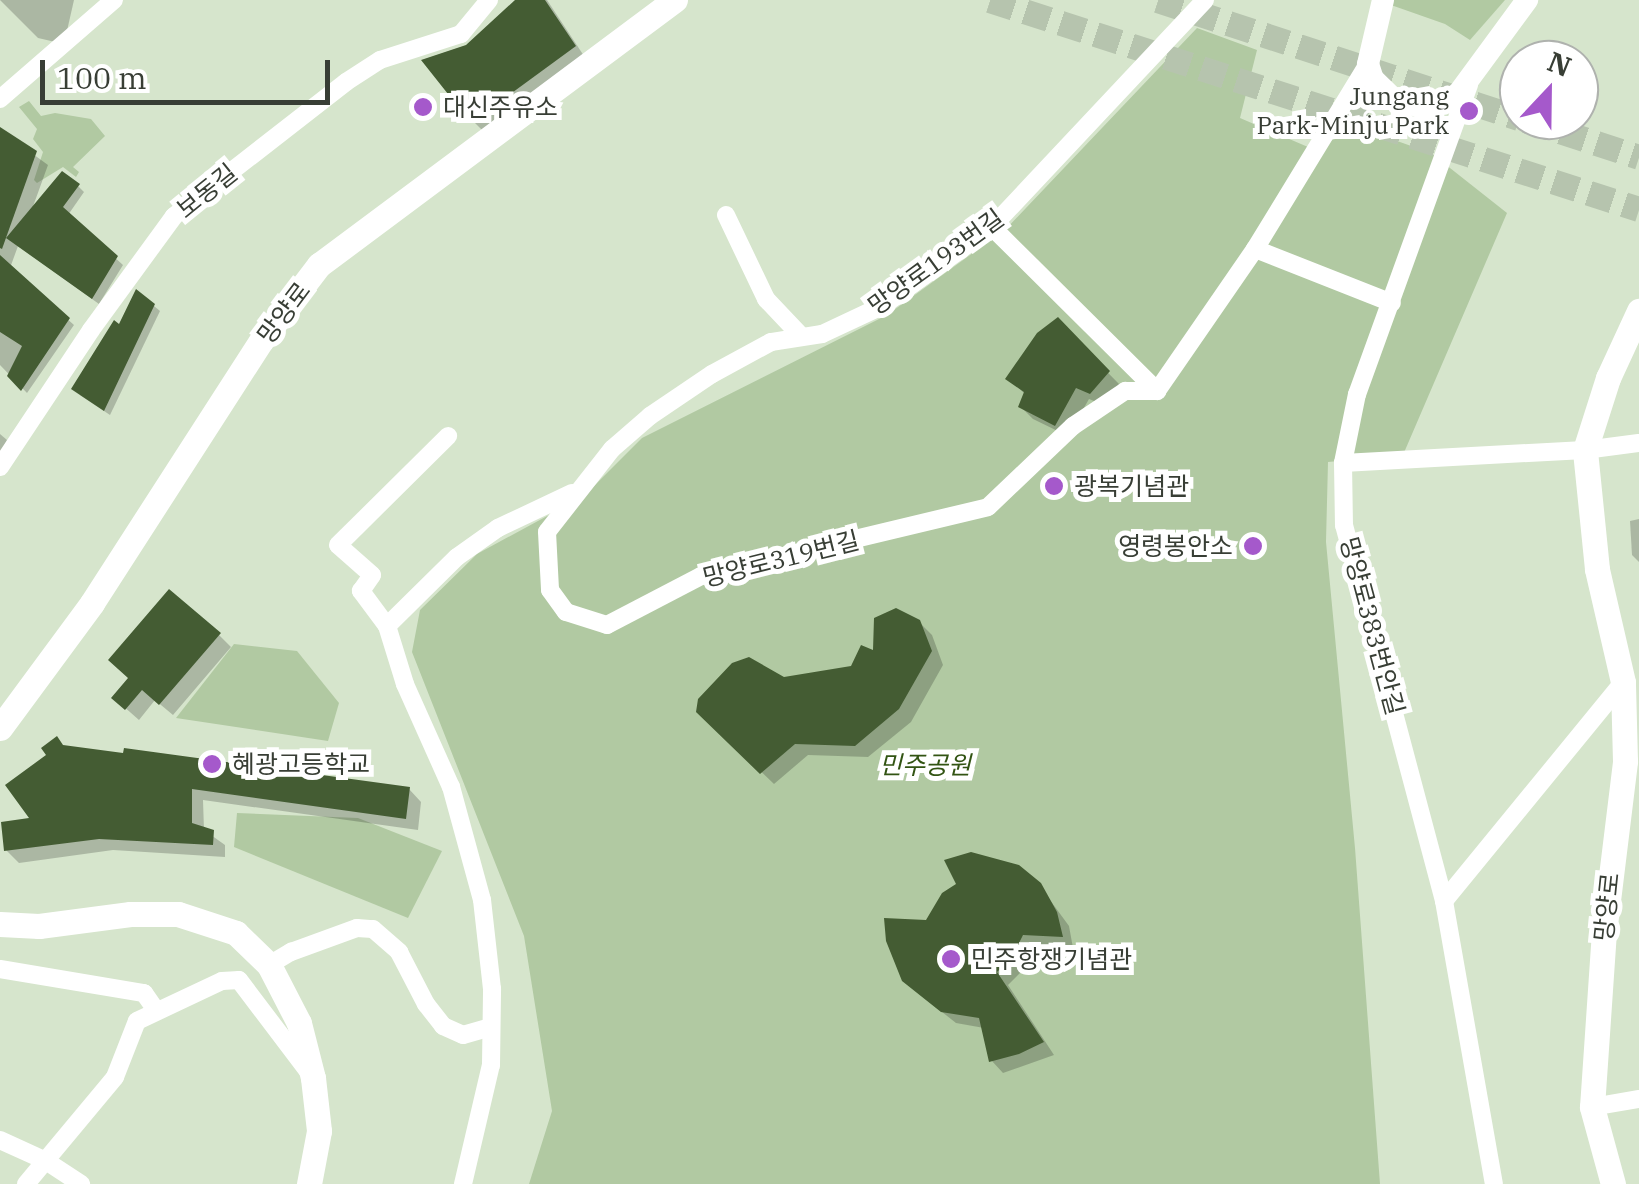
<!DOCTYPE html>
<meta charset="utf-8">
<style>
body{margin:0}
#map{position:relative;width:1639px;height:1184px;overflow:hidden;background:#d6e5cc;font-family:"IBM Plex Serif","Noto Sans KR",serif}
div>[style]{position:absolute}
.green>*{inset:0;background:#b1c9a2}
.shadow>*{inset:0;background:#0003}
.building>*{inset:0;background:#445c33}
.secondary-tunnel>*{height:25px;margin-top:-12.5px;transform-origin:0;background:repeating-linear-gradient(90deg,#b6c4ae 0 25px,transparent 0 37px)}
.minor>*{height:18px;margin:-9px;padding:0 9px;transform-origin:9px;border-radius:9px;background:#fff}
.tertiary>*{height:22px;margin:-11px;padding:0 11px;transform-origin:11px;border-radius:11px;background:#fff}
.secondary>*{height:25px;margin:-12.5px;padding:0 12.5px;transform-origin:12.5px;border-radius:12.5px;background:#fff}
.dots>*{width:28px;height:28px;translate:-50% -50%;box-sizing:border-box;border:5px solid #fff;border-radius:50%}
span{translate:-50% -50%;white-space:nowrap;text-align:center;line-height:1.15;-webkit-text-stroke:10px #fff;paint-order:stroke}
.poi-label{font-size:25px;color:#383e35}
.right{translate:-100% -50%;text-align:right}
.left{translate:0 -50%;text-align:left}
.street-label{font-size:25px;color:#383e35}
.park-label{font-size:25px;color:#325413;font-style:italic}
.north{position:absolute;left:1499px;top:40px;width:100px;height:100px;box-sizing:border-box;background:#fff;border:2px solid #afb2ae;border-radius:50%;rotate:22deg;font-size:28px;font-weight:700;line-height:40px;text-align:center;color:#383e35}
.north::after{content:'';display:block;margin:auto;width:35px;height:45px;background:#a559cb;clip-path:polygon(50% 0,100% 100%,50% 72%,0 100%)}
.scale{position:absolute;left:40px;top:60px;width:290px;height:45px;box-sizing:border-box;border:5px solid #383e35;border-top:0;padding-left:12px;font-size:30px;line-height:35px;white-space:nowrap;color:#383e35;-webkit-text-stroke:8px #fff;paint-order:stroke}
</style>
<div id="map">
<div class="green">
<div style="clip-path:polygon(1392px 0,1505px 0,1470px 40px,1445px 24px,1391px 5px)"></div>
<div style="clip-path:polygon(1197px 28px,1257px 50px,1240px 118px,1308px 147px,1366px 130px,1431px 153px,1507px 213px,1403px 455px,1328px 462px,1326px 542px,1355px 848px,1380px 1184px,529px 1184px,552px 1111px,524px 936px,412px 652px,420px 610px,477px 554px,584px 496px,642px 438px,887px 315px,1006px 229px)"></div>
<div style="clip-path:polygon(29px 101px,41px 116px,55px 113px,91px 119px,105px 136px,73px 167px,79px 172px,76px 177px,63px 167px,37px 183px,34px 180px,43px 152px,33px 139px,37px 129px,19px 107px)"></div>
<div style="clip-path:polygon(234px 644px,297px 651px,339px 703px,328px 741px,176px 718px)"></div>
<div style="clip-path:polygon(237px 813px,358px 818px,442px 851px,408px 918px,234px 847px)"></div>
</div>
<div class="shadow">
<div style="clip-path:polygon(0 0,74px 0,64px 44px,38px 38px)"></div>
<div style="clip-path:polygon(519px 0,547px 0,586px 59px,485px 133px,473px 121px,467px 48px)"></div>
<div style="clip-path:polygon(0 130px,48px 165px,31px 212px,78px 186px,84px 192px,68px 215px,123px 265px,99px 304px,18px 246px,10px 268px,74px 325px,27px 393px,0 365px)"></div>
<div style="clip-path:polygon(154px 306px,160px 311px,110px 415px,80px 395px,120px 328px)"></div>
<div style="clip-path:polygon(1057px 321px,1120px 385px,1104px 405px,1089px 399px,1068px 436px,1033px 419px,1021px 407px,1025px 394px,1008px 378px)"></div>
<div style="clip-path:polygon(0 434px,7px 440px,0 455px)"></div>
<div style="clip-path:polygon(1639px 519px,1639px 562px,1632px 555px,1630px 521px)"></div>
<div style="clip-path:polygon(919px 622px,932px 635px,943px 665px,911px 722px,868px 757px,808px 755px,774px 784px,698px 711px,783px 679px,853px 668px)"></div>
<div style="clip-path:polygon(219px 635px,231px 647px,173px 715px,155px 700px,139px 720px,114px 698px)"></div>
<div style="clip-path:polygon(64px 747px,409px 789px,421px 802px,418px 830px,203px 800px,204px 830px,225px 845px,225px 857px,113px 850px,19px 863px,6px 850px,34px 820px)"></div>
<div style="clip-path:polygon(1039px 885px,1069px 926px,1073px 948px,1035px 946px,1024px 969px,1008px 985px,1054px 1055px,1003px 1073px,991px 1060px,984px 1028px,956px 1023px,918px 993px,928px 923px)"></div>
</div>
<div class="building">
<div style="clip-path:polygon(515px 0,545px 0,576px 46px,471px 123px,421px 60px,466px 45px)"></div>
<div style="clip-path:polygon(0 127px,37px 151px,2px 249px,0 248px)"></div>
<div style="clip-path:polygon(62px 171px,80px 184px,63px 207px,118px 256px,92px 299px,6px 238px)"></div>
<div style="clip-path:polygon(0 255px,70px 318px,21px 391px,7px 376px,22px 346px,0 332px)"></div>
<div style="clip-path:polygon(136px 289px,155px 304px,104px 411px,71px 389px,114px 320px,119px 324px)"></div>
<div style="clip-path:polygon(1058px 317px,1110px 371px,1090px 394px,1076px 388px,1055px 426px,1018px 407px,1024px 392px,1005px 379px,1037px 333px)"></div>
<div style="clip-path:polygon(169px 589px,221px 633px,159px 705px,142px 690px,125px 710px,111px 698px,128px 678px,108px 660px)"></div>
<div style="clip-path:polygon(896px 608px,920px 620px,932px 651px,899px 709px,855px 746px,795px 744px,760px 774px,696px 712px,698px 699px,732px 663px,749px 657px,784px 677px,851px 666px,861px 645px,873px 650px,874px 618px)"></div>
<div style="clip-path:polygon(57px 736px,63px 745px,123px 753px,124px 748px,410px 787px,406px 819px,192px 789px,192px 823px,214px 830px,213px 845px,99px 839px,4px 851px,1px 822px,29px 818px,5px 785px,46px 755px,41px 748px)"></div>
<div style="clip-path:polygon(971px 852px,1019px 865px,1041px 883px,1057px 912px,1063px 937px,1023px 935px,1012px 957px,997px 972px,1044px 1042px,1019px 1054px,989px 1062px,979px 1018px,941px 1012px,902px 981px,886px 941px,884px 918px,926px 920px,942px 893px,956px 884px,944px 860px)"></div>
</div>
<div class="secondary-tunnel">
<div style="left:990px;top:0;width:682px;rotate:17.85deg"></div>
<div style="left:1158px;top:0;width:380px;rotate:18.1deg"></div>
<div style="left:1526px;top:120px;width:119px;rotate:18.1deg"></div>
</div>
<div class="minor">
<div style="left:1205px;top:0;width:311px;rotate:133.2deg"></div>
<div style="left:992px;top:227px;width:133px;rotate:144.2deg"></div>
<div style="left:884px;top:305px;width:68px;rotate:154.9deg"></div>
<div style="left:822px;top:334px;width:52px;rotate:171.1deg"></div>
<div style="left:771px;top:342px;width:67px;rotate:151.5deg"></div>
<div style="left:712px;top:374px;width:75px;rotate:145.9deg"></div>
<div style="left:650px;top:416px;width:50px;rotate:139deg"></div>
<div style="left:612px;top:449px;width:105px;rotate:128.1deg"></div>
<div style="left:547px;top:532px;width:58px;rotate:87deg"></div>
<div style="left:550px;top:590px;width:27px;rotate:54deg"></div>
<div style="left:566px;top:612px;width:43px;rotate:17.6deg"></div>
<div style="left:607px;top:625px;width:106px;rotate:-27.5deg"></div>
<div style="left:701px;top:576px;width:295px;rotate:-13.5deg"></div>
<div style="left:988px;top:507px;width:117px;rotate:-43.6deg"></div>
<div style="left:1073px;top:426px;width:63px;rotate:-33.9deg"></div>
<div style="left:1125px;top:391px;width:32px"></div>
<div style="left:1157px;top:391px;width:173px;rotate:-55.4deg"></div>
<div style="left:1255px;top:249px;width:217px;rotate:-58.6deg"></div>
<div style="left:1469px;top:85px;width:329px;rotate:109.9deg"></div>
<div style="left:1357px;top:394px;width:70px;rotate:101.5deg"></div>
<div style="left:1343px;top:463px;width:62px;rotate:89.1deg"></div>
<div style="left:1344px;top:525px;width:389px;rotate:75.1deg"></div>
<div style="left:1444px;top:901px;width:287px;rotate:80deg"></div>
<div style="left:0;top:99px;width:151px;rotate:-41deg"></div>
<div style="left:726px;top:215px;width:93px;rotate:64.5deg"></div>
<div style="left:766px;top:299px;width:52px;rotate:46.5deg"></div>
<div style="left:992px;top:227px;width:233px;rotate:44.8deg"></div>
<div style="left:1255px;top:249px;width:147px;rotate:21.5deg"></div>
<div style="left:1343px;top:463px;width:242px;rotate:-3.1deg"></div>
<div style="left:1585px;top:450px;width:54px;rotate:-7.4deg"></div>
<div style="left:0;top:467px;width:164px;rotate:-56.4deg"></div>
<div style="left:91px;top:330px;width:141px;rotate:-53.9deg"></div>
<div style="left:174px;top:216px;width:218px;rotate:-37.9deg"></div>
<div style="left:346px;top:82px;width:40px;rotate:-32.9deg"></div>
<div style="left:380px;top:60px;width:85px;rotate:-17.8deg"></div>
<div style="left:461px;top:34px;width:44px;rotate:-50.5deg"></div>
<div style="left:387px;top:626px;width:44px;rotate:-126.6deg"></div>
<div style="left:361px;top:591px;width:19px;rotate:-55deg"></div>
<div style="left:372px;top:575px;width:45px;rotate:-138.6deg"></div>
<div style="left:338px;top:545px;width:155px;rotate:-44.7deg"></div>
<div style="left:1444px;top:901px;width:283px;rotate:-50.7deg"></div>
<div style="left:269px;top:965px;width:26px;rotate:-31deg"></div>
<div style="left:291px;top:952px;width:70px;rotate:-20deg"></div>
<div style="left:357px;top:928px;width:16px;rotate:4deg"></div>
<div style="left:373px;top:929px;width:35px;rotate:41deg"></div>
<div style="left:399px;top:952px;width:59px;rotate:62.6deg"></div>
<div style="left:426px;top:1004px;width:28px;rotate:52deg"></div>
<div style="left:443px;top:1026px;width:22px;rotate:24deg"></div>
<div style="left:463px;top:1035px;width:29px;rotate:-16deg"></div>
<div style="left:0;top:969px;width:146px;rotate:9.5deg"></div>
<div style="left:144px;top:993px;width:19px;rotate:55deg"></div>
<div style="left:1592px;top:1107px;width:48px;rotate:-9.7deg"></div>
<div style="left:0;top:1140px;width:51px;rotate:24.5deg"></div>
<div style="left:46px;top:1161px;width:42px;rotate:33.3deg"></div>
<div style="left:26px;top:1184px;width:139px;rotate:-50.2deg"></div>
<div style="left:115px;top:1077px;width:60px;rotate:-68.6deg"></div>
<div style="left:137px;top:1021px;width:94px;rotate:-25.2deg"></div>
<div style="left:222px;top:981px;width:17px;rotate:-3deg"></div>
<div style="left:239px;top:980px;width:113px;rotate:52.9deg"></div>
<div style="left:463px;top:1184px;width:122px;rotate:-76.8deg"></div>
<div style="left:491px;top:1065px;width:76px;rotate:-89.2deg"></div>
<div style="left:492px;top:989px;width:90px;rotate:-96.4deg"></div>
<div style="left:482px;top:900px;width:117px;rotate:-105.3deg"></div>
<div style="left:451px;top:787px;width:113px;rotate:-114.1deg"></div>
<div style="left:405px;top:684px;width:61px;rotate:-107.2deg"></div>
<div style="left:387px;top:626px;width:98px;rotate:-44.6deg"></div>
<div style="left:457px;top:557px;width:50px;rotate:-35.3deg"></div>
<div style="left:498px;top:528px;width:82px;rotate:-25.3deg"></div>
</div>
<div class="tertiary">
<div style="left:1383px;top:0;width:66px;rotate:103.2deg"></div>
<div style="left:1368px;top:64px;width:16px;rotate:72deg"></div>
<div style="left:1373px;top:79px;width:28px;rotate:44deg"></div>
<div style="left:1393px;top:98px;width:29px;rotate:18deg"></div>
<div style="left:1421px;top:107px;width:15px;rotate:-4deg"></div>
<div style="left:1436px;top:106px;width:25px;rotate:-29deg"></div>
<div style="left:1458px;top:94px;width:117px;rotate:-53.7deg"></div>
</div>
<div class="secondary">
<div style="left:0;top:728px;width:155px;rotate:-53.6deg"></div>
<div style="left:92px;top:603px;width:312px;rotate:-57.2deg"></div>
<div style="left:261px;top:341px;width:96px;rotate:-52.7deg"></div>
<div style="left:319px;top:265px;width:444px;rotate:-36.7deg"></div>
<div style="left:0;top:924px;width:39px;rotate:3deg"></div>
<div style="left:39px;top:926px;width:92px;rotate:-7.5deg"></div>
<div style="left:130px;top:914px;width:48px"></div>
<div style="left:178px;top:914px;width:61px;rotate:18.1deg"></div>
<div style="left:236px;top:933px;width:46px;rotate:44.1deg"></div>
<div style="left:269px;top:965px;width:65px;rotate:62.7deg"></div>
<div style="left:299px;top:1023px;width:57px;rotate:75.7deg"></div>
<div style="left:313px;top:1078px;width:53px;rotate:83.5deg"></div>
<div style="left:319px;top:1131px;width:54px;rotate:100.7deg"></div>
<div style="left:1613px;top:1184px;width:80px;rotate:-105.3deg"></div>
<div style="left:1592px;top:1107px;width:174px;rotate:-86.1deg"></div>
<div style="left:1604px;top:933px;width:173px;rotate:-83deg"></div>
<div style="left:1625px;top:761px;width:79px;rotate:-91.5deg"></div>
<div style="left:1623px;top:682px;width:116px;rotate:-103deg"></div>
<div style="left:1597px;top:569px;width:120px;rotate:-95.8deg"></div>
<div style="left:1585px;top:450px;width:76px;rotate:-72.3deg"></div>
<div style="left:1608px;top:378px;width:74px;rotate:-65.2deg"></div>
</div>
<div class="dots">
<div style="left:423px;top:107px;background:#a559cb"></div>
<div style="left:1469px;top:111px;background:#a559cb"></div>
<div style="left:1054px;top:486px;background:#a559cb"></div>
<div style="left:1253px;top:546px;background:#a559cb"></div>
<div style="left:212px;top:764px;background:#a559cb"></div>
<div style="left:951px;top:959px;background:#a559cb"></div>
</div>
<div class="poi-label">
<span class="right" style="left:1449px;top:111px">Jungang<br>Park-Minju Park</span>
<span class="left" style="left:443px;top:107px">대신주유소</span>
<span class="left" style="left:1074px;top:486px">광복기념관</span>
<span class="right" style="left:1233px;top:546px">영령봉안소</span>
<span class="left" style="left:232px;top:764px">혜광고등학교</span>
<span class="left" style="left:971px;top:959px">민주항쟁기념관</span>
</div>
<div class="street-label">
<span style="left:207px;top:191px;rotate:-39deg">보동길</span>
<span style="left:936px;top:262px;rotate:-36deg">망양로193번길</span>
<span style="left:284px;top:313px;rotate:-53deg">망양로</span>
<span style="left:781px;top:559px;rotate:-14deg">망양로319번길</span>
<span style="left:1372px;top:626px;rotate:75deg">망양로383번안길</span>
<span style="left:1607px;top:907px;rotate:-84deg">망양로</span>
</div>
<div class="park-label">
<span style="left:925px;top:765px">민주공원</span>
</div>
<div class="north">N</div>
<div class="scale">100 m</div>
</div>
